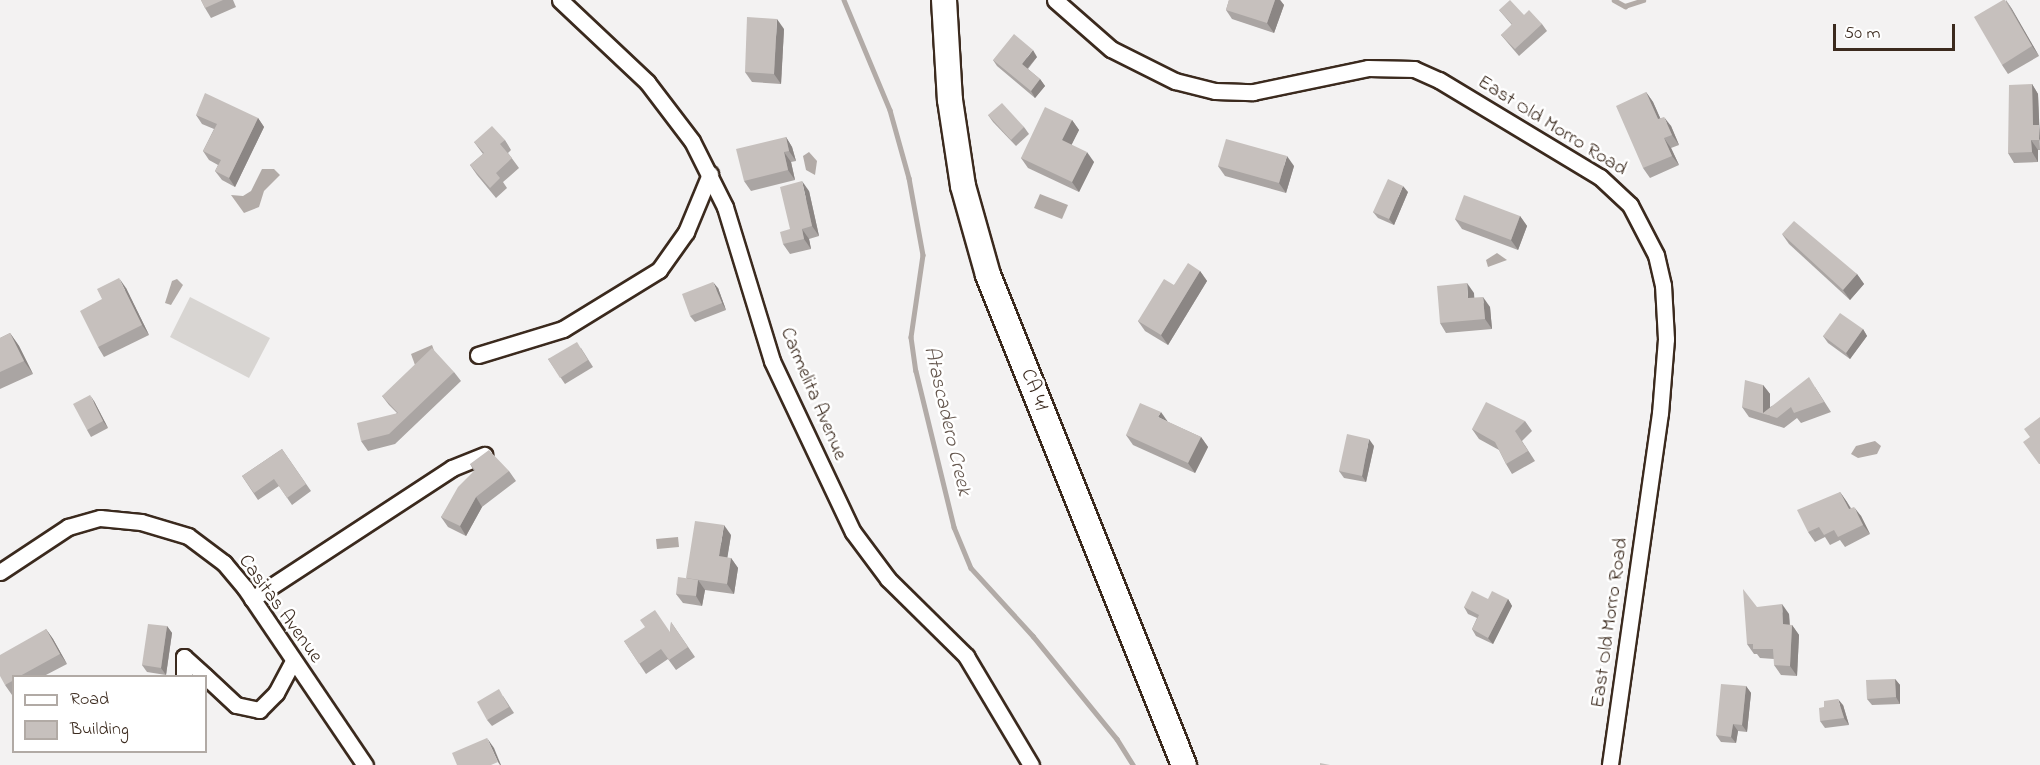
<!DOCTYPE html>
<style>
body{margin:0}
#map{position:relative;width:2040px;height:765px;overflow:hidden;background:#f3f2f2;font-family:"Indie Flower",sans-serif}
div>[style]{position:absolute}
.green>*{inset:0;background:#d8d5d2}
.water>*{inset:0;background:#b2aba7}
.stream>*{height:4.5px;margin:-2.25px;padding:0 2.25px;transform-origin:2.25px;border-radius:2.25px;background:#b2aba7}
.roads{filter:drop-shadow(2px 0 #3b2a1e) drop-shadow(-2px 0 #3b2a1e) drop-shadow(0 2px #3b2a1e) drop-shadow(0 -2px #3b2a1e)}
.street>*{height:15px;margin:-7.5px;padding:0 7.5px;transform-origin:7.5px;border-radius:7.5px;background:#fff}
.primary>*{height:24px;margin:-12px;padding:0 12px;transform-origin:12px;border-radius:12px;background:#fff}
.wall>*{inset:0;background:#aaa5a3}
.shaded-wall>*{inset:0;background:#8b8684}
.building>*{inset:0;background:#c6c0bd}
span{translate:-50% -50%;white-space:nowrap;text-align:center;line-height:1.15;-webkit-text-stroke:5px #fff;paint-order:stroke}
.street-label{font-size:20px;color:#3b2a1e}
.water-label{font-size:21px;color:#65574e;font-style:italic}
.legend{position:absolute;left:12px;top:675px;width:195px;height:78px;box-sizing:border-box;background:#fff;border:2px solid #b1aaa5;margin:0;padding:8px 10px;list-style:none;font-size:18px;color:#3b2a1e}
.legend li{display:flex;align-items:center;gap:12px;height:30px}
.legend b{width:30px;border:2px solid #b1aaa5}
.scale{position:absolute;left:1833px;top:24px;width:122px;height:27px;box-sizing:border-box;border:3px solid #3b2a1e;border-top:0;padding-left:8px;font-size:18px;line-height:21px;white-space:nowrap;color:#3b2a1e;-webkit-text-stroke:4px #fff;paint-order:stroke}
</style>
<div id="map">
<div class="green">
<div style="clip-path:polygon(190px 297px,270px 338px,249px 378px,170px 337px)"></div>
</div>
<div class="water">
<div style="clip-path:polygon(809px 152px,817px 161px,815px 175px,806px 170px,803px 156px)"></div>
<div style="clip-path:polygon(262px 169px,274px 169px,280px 175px,264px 191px,259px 207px,244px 213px,231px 195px,243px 196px,251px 191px)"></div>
<div style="clip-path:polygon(1040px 194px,1068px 205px,1062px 219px,1034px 208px)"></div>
<div style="clip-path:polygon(1497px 253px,1507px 260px,1488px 267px,1486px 260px)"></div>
<div style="clip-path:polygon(177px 279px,183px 285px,171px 305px,165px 303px,172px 281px)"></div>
<div style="clip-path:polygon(432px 345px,436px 356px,415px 365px,411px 354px)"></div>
<div style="clip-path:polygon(1875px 441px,1881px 446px,1877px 454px,1858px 458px,1851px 454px,1856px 446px)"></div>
<div style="clip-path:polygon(678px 537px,679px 547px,657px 549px,656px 539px)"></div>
</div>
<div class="stream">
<div style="left:844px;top:0;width:119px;rotate:67.3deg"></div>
<div style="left:890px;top:110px;width:71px;rotate:74.4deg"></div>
<div style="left:909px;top:178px;width:78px;rotate:79.7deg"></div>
<div style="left:923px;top:255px;width:83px;rotate:98.3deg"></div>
<div style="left:911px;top:337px;width:34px;rotate:82deg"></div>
<div style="left:916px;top:371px;width:161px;rotate:76.3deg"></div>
<div style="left:954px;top:527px;width:44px;rotate:67.5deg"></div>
<div style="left:971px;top:568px;width:92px;rotate:47.6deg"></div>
<div style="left:1033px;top:636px;width:133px;rotate:50.8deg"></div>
<div style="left:1117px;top:739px;width:31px;rotate:58deg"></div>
<div style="left:1614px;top:0;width:13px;rotate:29deg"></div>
<div style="left:1625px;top:6px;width:19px;rotate:-18deg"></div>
</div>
<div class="roads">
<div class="street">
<div style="left:560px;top:0;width:120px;rotate:43.3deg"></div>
<div style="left:647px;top:82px;width:74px;rotate:52.7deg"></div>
<div style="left:692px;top:141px;width:74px;rotate:63.4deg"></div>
<div style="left:725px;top:207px;width:161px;rotate:73deg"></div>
<div style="left:772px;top:361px;width:189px;rotate:64.7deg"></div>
<div style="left:853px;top:532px;width:59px;rotate:53.3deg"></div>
<div style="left:888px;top:579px;width:110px;rotate:44.6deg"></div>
<div style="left:966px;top:656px;width:127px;rotate:59.2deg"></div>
<div style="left:1055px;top:0;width:74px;rotate:41.2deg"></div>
<div style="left:1111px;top:49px;width:72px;rotate:26.6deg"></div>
<div style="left:1175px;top:81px;width:41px;rotate:14deg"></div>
<div style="left:1215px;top:91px;width:38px;rotate:2deg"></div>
<div style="left:1253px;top:92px;width:117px;rotate:-11.8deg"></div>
<div style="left:1368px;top:68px;width:46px;rotate:1.2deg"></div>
<div style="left:1414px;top:69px;width:27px;rotate:24deg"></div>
<div style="left:1439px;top:80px;width:188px;rotate:31.1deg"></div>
<div style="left:1600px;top:177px;width:41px;rotate:43deg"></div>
<div style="left:1630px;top:205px;width:56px;rotate:62.5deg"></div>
<div style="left:1656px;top:255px;width:31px;rotate:77deg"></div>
<div style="left:1663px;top:285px;width:54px;rotate:86.8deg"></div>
<div style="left:1666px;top:339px;width:74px;rotate:94.6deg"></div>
<div style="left:1660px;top:413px;width:356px;rotate:98.1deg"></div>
<div style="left:478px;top:355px;width:89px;rotate:-17deg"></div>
<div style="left:563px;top:329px;width:113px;rotate:-31.6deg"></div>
<div style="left:659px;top:270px;width:47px;rotate:-54.6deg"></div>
<div style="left:686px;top:232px;width:63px;rotate:-67.5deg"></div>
<div style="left:0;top:572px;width:82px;rotate:-33.5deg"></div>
<div style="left:68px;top:527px;width:33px;rotate:-16deg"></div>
<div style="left:100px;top:518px;width:41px;rotate:5.6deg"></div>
<div style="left:141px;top:522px;width:49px;rotate:16.6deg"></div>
<div style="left:188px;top:536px;width:45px;rotate:36.9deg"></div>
<div style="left:224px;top:563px;width:33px;rotate:50deg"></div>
<div style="left:245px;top:588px;width:214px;rotate:55.9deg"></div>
<div style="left:252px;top:599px;width:239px;rotate:-33.2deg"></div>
<div style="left:452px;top:468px;width:35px;rotate:-22deg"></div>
<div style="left:184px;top:676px;width:19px;rotate:-90deg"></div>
<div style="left:184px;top:657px;width:28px;rotate:42deg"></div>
<div style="left:206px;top:677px;width:41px;rotate:43deg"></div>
<div style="left:236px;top:705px;width:24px;rotate:12deg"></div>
<div style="left:259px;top:710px;width:24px;rotate:-45deg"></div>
<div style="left:276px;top:693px;width:36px;rotate:-62deg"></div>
</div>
<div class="primary">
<div style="left:944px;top:0;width:100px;rotate:86.6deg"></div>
<div style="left:950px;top:100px;width:87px;rotate:81.4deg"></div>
<div style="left:963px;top:186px;width:92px;rotate:74.3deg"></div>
<div style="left:988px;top:275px;width:528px;rotate:68.2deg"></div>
</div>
</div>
<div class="wall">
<div style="clip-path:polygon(201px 0,233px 0,236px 7px,211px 18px,205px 8px)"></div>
<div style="clip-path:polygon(1229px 0,1280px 0,1284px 5px,1274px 33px,1232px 19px,1226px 10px)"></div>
<div style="clip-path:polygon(2006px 0,2039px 56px,2008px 74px,2002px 65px)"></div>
<div style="clip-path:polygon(1499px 10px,1524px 15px,1542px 24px,1547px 31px,1519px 56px,1501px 35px,1512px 25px)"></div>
<div style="clip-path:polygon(784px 29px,781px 84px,752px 82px,745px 72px)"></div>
<div style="clip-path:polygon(1037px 57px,1028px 69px,1040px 79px,1045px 86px,1035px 98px,997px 66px,993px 60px)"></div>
<div style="clip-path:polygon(2032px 84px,2038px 94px,2040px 150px,2038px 150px,2038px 162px,2014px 163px,2008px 153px)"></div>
<div style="clip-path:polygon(1646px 92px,1653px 102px,1660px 118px,1671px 126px,1679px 145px,1671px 148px,1679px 165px,1650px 178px,1643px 168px)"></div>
<div style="clip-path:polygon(196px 115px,258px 118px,264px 127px,235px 187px,222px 180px,215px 171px,218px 165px,209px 160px,203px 151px,214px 129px,202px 124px)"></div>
<div style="clip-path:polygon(988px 115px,1024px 127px,1029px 134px,1016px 146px,993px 122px)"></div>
<div style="clip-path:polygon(1072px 120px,1079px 130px,1071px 145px,1094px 162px,1079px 192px,1028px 168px,1021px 158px)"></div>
<div style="clip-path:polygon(786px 137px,792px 147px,796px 161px,791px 162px,795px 180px,751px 191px,744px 181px)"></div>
<div style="clip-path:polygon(505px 140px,511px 150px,508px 153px,519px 168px,503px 182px,507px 188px,496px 198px,477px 175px,470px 165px,483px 154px,474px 142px)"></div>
<div style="clip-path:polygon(1218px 166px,1294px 166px,1286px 193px,1225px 176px)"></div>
<div style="clip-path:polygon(809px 191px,819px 236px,809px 239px,811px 249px,790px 254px,783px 244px)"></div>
<div style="clip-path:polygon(1408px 192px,1394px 225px,1378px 218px,1373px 212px)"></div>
<div style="clip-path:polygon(1520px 216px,1527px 226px,1518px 250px,1462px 229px,1455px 219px)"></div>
<div style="clip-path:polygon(1782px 234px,1857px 274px,1864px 284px,1850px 300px,1789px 244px)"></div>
<div style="clip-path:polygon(1200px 271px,1207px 281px,1168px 345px,1145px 331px,1138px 321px,1174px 285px)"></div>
<div style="clip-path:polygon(126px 288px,149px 335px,104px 357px,98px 347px)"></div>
<div style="clip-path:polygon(718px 288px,726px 310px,695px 322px,690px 316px)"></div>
<div style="clip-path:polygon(1474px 293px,1474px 298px,1490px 307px,1492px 329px,1446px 333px,1440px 323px)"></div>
<div style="clip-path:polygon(1863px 329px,1867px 336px,1850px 359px,1828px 343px,1823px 336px)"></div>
<div style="clip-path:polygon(10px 333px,19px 346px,33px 374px,0 389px,0 338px)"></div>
<div style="clip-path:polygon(581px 348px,593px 367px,565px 384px,548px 359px)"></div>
<div style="clip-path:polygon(454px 372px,461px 381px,395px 444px,368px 451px,361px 441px,397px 413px,389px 405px,382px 396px)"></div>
<div style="clip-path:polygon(1763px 385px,1770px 394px,1770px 407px,1815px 387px,1831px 412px,1801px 423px,1797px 418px,1784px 428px,1749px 417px,1742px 407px)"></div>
<div style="clip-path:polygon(94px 401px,108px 428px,91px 437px,87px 430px)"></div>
<div style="clip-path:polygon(1525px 421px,1532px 431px,1522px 441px,1535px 461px,1512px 474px,1506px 464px,1499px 450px,1479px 439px,1472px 429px)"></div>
<div style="clip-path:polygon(1168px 422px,1201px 437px,1208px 447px,1195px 473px,1133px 445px,1126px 435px)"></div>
<div style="clip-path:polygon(1374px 446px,1366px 482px,1344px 478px,1339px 471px)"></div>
<div style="clip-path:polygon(282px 449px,311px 491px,292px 505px,279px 486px,258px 500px,242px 476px)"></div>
<div style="clip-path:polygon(470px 464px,509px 471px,516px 481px,482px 507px,466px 536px,448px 527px,441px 517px,474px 471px)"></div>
<div style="clip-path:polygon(1840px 492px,1851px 508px,1861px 516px,1870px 534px,1845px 547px,1840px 540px,1830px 545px,1825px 537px,1815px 542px,1808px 532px)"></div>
<div style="clip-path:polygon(731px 535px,727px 558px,731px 558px,738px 568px,734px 594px,705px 590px,702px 606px,683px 603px,676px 594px,686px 579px)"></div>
<div style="clip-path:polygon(1508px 599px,1512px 606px,1493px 644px,1476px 636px,1472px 629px,1477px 618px,1468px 614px,1464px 607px)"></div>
<div style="clip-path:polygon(1757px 607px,1789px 614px,1790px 625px,1792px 625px,1799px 635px,1797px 676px,1781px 675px,1774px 665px,1774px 659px,1760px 658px,1757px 654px,1754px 654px,1747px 644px)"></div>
<div style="clip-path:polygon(671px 622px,695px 657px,676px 670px,668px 659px,646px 674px,624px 641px,670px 632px)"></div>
<div style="clip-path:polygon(167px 626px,172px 633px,166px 675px,147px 672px,142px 665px)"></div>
<div style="clip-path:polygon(46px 629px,53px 639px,67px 664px,44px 676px,14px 676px,14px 694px,12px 695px,5px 685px)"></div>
<div style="clip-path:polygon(1895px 679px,1900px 685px,1900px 704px,1872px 705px,1867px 699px)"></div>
<div style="clip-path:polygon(1746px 686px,1751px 693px,1747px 732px,1738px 731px,1736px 743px,1721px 742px,1716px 735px)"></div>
<div style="clip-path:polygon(503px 696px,514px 713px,492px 726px,487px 720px)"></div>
<div style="clip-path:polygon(1843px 705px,1849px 725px,1825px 728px,1820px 721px,1824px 707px)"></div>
</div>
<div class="shaded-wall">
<div style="clip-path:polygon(1275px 0,1280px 0,1284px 5px,1274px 33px,1267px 23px)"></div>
<div style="clip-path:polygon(2006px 0,2012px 9px,2039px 56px,2032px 46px)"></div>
<div style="clip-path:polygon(777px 19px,784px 29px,781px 84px,774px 74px)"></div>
<div style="clip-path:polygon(1033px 50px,1037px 57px,1026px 70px,1022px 64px)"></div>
<div style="clip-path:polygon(1040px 79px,1045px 86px,1035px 98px,1031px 91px)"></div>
<div style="clip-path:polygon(2032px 84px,2038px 94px,2040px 141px,2033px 125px)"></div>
<div style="clip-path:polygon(1646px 92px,1653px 102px,1665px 129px,1658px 119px)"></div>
<div style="clip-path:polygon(1664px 117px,1671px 126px,1679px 145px,1672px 135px)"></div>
<div style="clip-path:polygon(258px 118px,264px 127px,235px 187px,229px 178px)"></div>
<div style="clip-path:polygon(1072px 120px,1079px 130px,1069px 150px,1062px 140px)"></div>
<div style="clip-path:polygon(786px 137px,792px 147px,796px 161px,789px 151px)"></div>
<div style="clip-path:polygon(1664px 138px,1671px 148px,1679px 165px,1672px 156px)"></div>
<div style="clip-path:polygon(2031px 140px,2038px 150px,2038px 162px,2032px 152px)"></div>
<div style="clip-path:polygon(784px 152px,791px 162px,795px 180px,788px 170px)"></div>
<div style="clip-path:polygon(1087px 152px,1094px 162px,1079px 192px,1072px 182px)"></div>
<div style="clip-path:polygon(1287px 156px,1294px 166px,1286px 193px,1279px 183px)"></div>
<div style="clip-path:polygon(802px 181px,809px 191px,819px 236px,812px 226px)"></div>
<div style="clip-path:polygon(1403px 186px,1408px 192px,1394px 225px,1389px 219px)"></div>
<div style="clip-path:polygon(1520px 216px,1527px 226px,1518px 250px,1511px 240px)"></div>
<div style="clip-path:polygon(802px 229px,809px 239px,811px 249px,804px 239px)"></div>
<div style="clip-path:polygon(1200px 271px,1207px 281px,1168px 345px,1161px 335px)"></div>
<div style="clip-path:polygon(1857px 274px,1864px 284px,1850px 300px,1843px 290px)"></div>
<div style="clip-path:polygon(119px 278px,126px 288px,149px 335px,142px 325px)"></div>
<div style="clip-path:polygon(713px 282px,718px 288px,726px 310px,722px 303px)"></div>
<div style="clip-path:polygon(1467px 283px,1474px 293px,1475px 308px,1468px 298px)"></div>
<div style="clip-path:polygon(1483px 297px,1490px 307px,1492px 329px,1485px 319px)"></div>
<div style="clip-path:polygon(1863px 329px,1867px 336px,1850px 359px,1846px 353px)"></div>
<div style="clip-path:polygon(10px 333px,19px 346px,33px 374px,24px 361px)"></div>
<div style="clip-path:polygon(1763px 385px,1770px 394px,1770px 416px,1763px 413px)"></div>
<div style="clip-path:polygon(90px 395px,94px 401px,108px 428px,103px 421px)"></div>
<div style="clip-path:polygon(1161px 412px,1168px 422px,1158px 417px)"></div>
<div style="clip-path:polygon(1201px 437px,1208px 447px,1195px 473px,1188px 463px)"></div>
<div style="clip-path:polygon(1369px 439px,1374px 446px,1366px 482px,1362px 476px)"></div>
<div style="clip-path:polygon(1840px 492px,1847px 502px,1856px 519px,1849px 509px)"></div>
<div style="clip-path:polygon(476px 497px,482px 507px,466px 536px,460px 526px)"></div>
<div style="clip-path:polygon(1854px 507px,1861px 516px,1870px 534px,1863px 525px)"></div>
<div style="clip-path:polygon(724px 525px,731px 535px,726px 566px,719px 556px)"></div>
<div style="clip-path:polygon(731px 558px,738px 568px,734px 594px,727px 584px)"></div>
<div style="clip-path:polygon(698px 580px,705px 590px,702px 606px,696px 596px)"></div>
<div style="clip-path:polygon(1508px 599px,1512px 606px,1493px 644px,1488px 638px)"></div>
<div style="clip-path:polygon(1782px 604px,1789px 614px,1790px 634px,1783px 624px)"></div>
<div style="clip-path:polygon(1792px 625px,1799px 635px,1797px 676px,1790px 666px)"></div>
<div style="clip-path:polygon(167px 626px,172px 633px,166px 675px,161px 668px)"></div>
<div style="clip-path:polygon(46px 629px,53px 639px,67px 664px,60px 654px)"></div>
<div style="clip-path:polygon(1895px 679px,1900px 685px,1900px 704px,1896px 697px)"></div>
<div style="clip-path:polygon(1746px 686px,1751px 693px,1747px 732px,1742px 725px)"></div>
<div style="clip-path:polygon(1838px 699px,1843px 705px,1849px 725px,1844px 718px)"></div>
<div style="clip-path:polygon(1733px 724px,1738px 731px,1736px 743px,1731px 737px)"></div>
<div style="clip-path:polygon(487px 738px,494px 748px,501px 765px,500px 765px,498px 762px)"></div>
</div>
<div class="building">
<div style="clip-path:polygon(201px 0,223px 0,205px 8px)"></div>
<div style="clip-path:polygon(1229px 0,1275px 0,1267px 23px,1226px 10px)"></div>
<div style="clip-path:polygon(1510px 0,1524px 15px,1529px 10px,1542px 24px,1515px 49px,1501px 35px,1512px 24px,1499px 10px)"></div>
<div style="clip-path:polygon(2003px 0,2005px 0,2032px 46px,2002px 65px,1974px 17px)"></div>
<div style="clip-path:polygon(747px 17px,777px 19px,774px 74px,745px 72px)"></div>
<div style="clip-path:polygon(1014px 34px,1033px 50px,1022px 64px,1040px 79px,1031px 91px,993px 60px)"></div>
<div style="clip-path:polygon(2032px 84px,2033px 125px,2039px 125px,2039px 140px,2031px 140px,2032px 152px,2008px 153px,2009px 85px)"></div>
<div style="clip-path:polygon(1646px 92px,1658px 119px,1664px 117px,1672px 135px,1664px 138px,1672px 156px,1643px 168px,1616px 106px)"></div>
<div style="clip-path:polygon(205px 93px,258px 118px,229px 178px,215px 171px,221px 160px,203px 151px,217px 124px,196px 115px)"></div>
<div style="clip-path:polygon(1002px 103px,1024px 127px,1011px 140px,988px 115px)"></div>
<div style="clip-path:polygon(1045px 107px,1072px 120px,1062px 140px,1087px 152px,1072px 182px,1021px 158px)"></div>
<div style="clip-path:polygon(492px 126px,505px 140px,500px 144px,512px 158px,496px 173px,500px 178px,490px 188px,470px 165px,484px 153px,474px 142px)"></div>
<div style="clip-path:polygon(786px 137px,789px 151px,784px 152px,788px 170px,744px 181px,736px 149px)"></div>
<div style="clip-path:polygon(1226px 139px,1287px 156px,1279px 183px,1218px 166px)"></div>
<div style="clip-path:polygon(1388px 179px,1403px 186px,1389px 219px,1373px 212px)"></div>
<div style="clip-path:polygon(802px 181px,812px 226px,802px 229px,804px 239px,783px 244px,780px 232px,790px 229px,780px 187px)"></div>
<div style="clip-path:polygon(1464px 195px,1520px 216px,1511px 240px,1455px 219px)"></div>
<div style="clip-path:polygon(1794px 221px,1857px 274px,1843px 290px,1782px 234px)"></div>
<div style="clip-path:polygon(1188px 263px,1200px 271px,1161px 335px,1138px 321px,1164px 279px,1174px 285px)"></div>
<div style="clip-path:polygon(119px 278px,142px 325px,98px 347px,80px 311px,102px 299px,97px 289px)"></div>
<div style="clip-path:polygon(713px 282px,722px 303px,690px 316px,682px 294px)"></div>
<div style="clip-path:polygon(1467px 283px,1468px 298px,1483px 297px,1485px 319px,1440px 323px,1437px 286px)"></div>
<div style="clip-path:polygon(1840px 313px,1863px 329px,1846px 353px,1823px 336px)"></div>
<div style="clip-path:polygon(10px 333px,24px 361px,0 372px,0 338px)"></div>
<div style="clip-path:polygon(577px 342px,588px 360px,560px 378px,548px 359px)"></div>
<div style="clip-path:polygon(432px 348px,454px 372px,389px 434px,361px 441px,357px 423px,398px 413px,382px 396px)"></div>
<div style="clip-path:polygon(1809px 377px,1824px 402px,1794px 413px,1791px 407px,1777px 418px,1742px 407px,1745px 380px,1763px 385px,1763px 413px)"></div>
<div style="clip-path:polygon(90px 395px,103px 421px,87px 430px,73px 404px)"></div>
<div style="clip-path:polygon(1486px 402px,1525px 421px,1515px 431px,1528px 451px,1506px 464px,1495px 442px,1472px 429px)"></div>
<div style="clip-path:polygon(1140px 403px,1161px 412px,1158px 417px,1201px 437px,1188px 463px,1126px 435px)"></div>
<div style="clip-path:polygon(2040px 417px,2040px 464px,2039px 464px,2023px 442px,2030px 437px,2024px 429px)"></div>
<div style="clip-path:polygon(1347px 434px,1369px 439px,1362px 476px,1339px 471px)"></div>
<div style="clip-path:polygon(282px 449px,306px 484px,287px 498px,274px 479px,254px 493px,242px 476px)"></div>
<div style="clip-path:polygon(489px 450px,509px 471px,476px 497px,460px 526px,441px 517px,458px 487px,475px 470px,470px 464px)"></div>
<div style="clip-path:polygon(1840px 492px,1849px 509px,1854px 507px,1863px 525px,1838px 537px,1834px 530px,1824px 535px,1819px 527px,1808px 532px,1797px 510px)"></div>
<div style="clip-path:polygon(695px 521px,724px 525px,719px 556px,731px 558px,727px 584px,686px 578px)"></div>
<div style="clip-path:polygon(678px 577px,698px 580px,696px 596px,676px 594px)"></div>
<div style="clip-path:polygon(1743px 589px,1757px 607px,1782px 604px,1783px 624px,1792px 625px,1790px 666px,1774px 665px,1773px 649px,1753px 649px,1753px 644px,1747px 644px)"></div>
<div style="clip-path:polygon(1472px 591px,1488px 599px,1492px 591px,1508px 599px,1488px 638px,1472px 629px,1479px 615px,1464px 607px)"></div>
<div style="clip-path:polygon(655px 610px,670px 632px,671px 622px,688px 647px,669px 660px,661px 649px,639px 664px,624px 641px,645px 627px,640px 620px)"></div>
<div style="clip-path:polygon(148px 624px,167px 626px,161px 668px,142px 665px)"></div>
<div style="clip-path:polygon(46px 629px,60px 654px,20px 676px,14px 676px,14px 680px,5px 685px,0 676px,0 655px)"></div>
<div style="clip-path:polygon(1895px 679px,1896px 697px,1867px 699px,1866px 680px)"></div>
<div style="clip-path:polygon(1721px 684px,1746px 686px,1742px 725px,1733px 724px,1731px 737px,1716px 735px)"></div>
<div style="clip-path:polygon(499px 689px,509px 707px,487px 720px,477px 702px)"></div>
<div style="clip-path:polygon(1838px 699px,1844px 718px,1820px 721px,1819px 708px,1824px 707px,1824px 701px)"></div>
<div style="clip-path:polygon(487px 738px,498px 762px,491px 765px,457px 765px,452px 753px)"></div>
<div style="clip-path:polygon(1320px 763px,1330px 765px,1320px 765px)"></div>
</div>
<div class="street-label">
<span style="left:1552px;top:126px;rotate:32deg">East Old Morro Road</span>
<span style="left:1034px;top:390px;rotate:68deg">CA 41</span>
<span style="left:813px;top:394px;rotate:67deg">Carmelita Avenue</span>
<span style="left:280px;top:609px;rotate:54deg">Casitas Avenue</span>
<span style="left:1610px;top:623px;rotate:-82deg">East Old Morro Road</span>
</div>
<div class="water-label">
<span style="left:947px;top:421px;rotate:77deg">Atascadero Creek</span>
</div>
<ul class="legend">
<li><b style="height:8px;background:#fff"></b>Road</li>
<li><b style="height:16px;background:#c6c0bd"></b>Building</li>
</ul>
<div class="scale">50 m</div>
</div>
